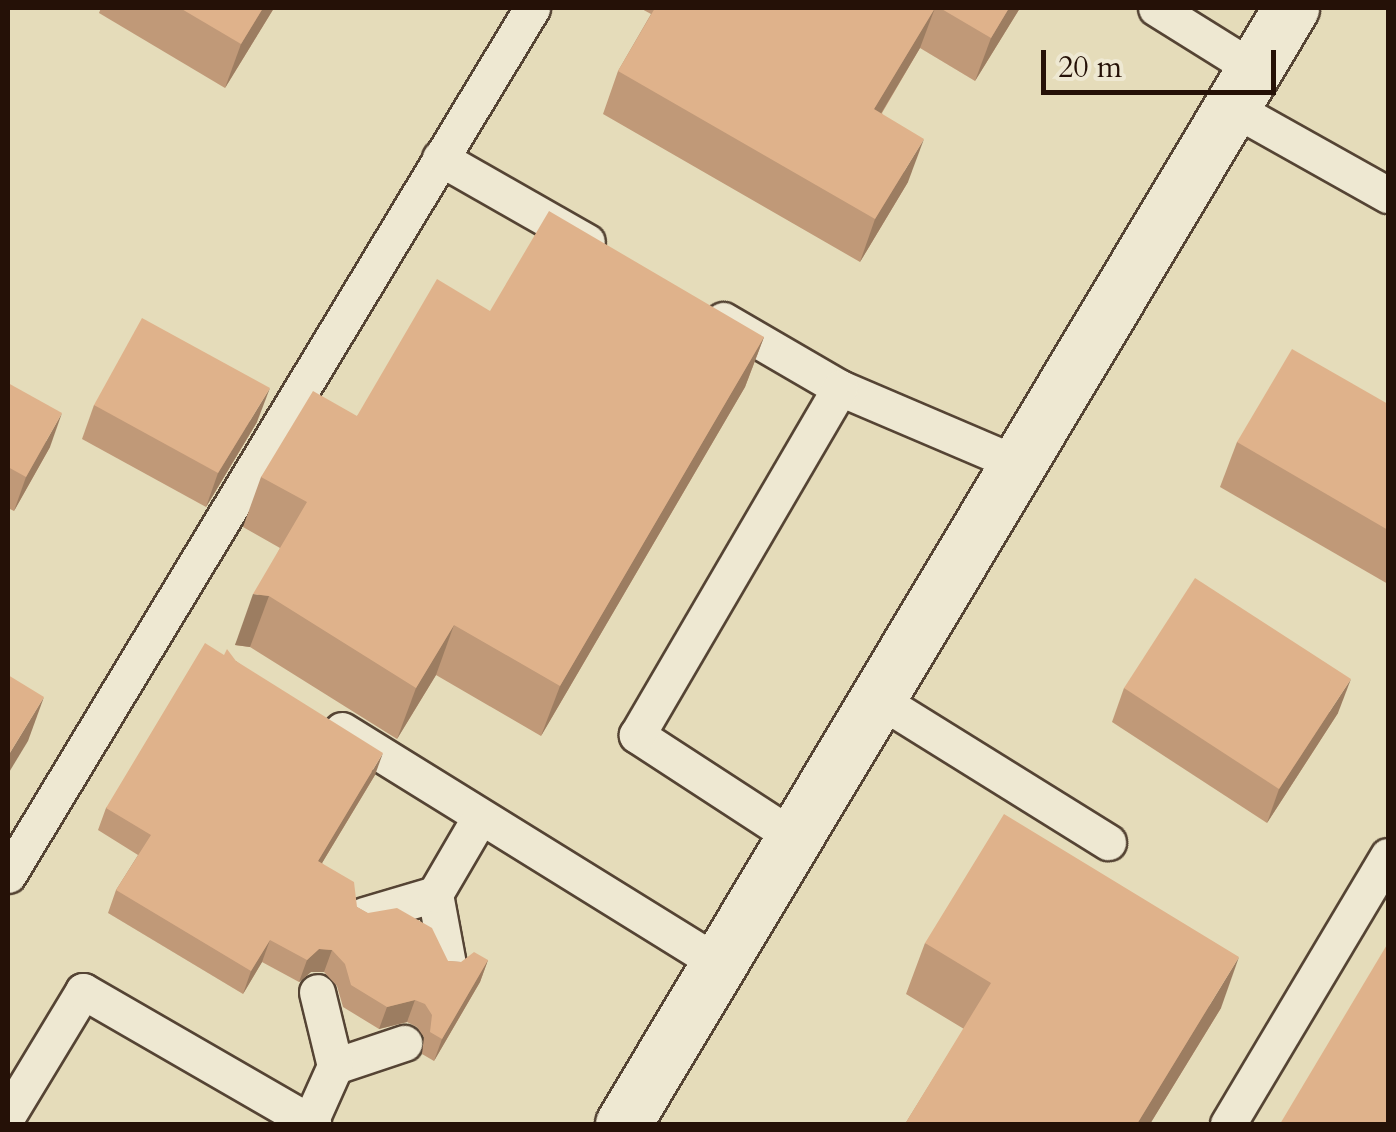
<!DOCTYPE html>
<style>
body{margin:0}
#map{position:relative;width:1396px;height:1132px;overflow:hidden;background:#e5dcba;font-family:Cardo,serif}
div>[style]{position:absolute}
.roads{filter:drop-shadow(2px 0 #554434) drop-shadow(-2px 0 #554434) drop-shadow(0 2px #554434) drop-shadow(0 -2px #554434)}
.service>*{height:35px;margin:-17.5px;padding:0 17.5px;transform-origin:17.5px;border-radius:17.5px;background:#eee8d2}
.secondary>*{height:55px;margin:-27.5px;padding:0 27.5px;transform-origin:27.5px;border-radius:27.5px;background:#eee8d2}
.wall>*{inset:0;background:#c09978}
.shaded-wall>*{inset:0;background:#9c7d61}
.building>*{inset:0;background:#dfb28b}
span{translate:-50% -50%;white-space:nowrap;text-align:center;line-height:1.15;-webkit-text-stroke:9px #eee8d2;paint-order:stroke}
.frame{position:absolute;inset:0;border:10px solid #251107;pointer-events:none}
.scale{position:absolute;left:1041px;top:50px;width:235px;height:45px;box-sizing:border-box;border:5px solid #251107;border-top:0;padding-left:12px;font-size:30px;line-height:35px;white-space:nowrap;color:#251107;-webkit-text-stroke:8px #eee8d2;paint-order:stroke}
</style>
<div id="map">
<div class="roads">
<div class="service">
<div style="left:1156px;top:8px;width:115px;rotate:31.9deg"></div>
<div style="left:1231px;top:107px;width:180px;rotate:29.3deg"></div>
<div style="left:440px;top:158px;width:169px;rotate:29.7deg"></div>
<div style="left:723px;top:320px;width:135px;rotate:30.2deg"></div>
<div style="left:840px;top:388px;width:194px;rotate:23.1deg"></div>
<div style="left:878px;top:699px;width:271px;rotate:31.9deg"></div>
<div style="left:342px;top:730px;width:444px;rotate:31.8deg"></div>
<div style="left:795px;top:838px;width:189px;rotate:-146.9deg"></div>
<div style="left:637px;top:735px;width:402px;rotate:-59.7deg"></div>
<div style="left:8px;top:875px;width:1013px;rotate:-58.85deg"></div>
<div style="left:435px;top:894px;width:71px;rotate:79.5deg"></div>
<div style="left:364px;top:915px;width:74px;rotate:-16.5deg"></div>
<div style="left:435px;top:894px;width:89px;rotate:-59.7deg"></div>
<div style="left:335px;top:1066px;width:73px;rotate:-18.4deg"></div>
<div style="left:8px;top:1115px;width:145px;rotate:-58.8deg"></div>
<div style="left:83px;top:991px;width:266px;rotate:30deg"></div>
<div style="left:309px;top:1124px;width:64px;rotate:-65.9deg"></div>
<div style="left:335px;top:1066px;width:76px;rotate:-103.7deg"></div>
<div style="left:1228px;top:1124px;width:312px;rotate:-59.2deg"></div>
</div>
<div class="secondary">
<div style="left:623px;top:1124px;width:1301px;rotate:-59.1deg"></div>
</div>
</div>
<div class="wall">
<div style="clip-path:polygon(101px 8px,274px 8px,225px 88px,99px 13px)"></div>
<div style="clip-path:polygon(640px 8px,1020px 8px,975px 81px,920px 48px,882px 113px,908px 182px,860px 262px,603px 114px,618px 71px,651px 14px)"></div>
<div style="clip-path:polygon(490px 311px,764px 337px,745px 387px,541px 736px,436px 675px,397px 739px,250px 647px,235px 645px,280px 548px,243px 527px,261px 477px,357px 416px)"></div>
<div style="clip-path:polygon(8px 383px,50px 447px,14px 511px,8px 508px)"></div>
<div style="clip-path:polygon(1388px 404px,1388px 584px,1220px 487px,1237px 442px)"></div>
<div style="clip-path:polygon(94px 405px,257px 422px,206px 507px,82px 439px)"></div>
<div style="clip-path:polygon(236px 661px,375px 775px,322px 863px,357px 907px,448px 961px,461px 962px,488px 960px,480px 982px,434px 1061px,422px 1054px,424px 1037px,417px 1027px,407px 1022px,379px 1029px,343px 1007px,337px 986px,324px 972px,311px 972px,299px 982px,262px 962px,243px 994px,108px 913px,116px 890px,138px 855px,98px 830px,106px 808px)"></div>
<div style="clip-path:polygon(1124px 688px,1338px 713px,1267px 823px,1112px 722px)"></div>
<div style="clip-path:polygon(925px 943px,1221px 1008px,1150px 1124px,905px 1124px,964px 1029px,906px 994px)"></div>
</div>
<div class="shaded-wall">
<div style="clip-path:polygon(263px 8px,274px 8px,225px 88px,241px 44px)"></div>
<div style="clip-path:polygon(935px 8px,920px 48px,858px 152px,874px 109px)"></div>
<div style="clip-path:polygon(1009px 8px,1020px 8px,975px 81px,991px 38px)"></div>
<div style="clip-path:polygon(924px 139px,908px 182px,860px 262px,875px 219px)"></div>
<div style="clip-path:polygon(764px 337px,745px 387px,541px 736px,560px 686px)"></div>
<div style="clip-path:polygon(270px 388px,257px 422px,206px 507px,218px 473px)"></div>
<div style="clip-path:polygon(62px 413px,50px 447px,14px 511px,26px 477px)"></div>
<div style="clip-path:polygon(253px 594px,269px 596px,250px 647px,235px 645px)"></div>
<div style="clip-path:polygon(454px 625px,436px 675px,397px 739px,416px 688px)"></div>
<div style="clip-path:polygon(1351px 679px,1338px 713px,1267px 823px,1279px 789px)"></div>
<div style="clip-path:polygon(44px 697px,28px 741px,8px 774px,8px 756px)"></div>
<div style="clip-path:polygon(383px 753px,375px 775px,310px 883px,318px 861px)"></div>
<div style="clip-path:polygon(270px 940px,262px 962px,243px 994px,251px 971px)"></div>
<div style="clip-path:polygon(319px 949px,332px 950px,324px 972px,311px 972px,299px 982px,307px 960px)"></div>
<div style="clip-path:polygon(1239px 957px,1221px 1008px,1150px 1124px,1137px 1124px)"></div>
<div style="clip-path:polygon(488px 960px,480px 982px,434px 1061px,442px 1039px)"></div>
<div style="clip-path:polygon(415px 1000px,407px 1022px,379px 1029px,387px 1007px)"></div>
</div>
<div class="building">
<div style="clip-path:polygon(180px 8px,263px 8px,241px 44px)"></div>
<div style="clip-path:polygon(655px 8px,935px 8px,874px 109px,924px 139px,875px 219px,618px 71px)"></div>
<div style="clip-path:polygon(940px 8px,1009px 8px,991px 38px)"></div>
<div style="clip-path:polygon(549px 211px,764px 337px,560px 686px,454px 625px,416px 688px,269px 596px,253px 594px,307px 502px,261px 477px,313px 391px,357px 416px,437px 279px,490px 311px)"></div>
<div style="clip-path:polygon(142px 318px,270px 388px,218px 473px,94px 405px)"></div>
<div style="clip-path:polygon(1292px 349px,1388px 404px,1388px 530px,1237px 442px)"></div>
<div style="clip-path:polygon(8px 383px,62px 413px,26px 477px,8px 467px)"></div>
<div style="clip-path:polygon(1195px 578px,1351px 679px,1279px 789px,1124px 688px)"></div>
<div style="clip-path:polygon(205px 643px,224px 655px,227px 649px,236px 661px,383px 753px,318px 861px,354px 882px,357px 907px,368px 913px,397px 908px,432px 928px,448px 961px,461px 962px,474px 952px,488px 960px,442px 1039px,430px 1032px,432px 1015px,425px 1004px,415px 1000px,387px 1007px,351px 985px,345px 964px,332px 950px,319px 949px,307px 960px,270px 940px,251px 971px,116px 890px,151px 835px,106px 808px)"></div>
<div style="clip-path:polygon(8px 675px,44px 697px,8px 756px)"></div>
<div style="clip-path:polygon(1004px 814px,1239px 957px,1137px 1124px,905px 1124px,991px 983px,925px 943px)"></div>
<div style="clip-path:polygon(1388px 943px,1388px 1124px,1280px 1124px)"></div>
</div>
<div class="frame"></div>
<div class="scale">20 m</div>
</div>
